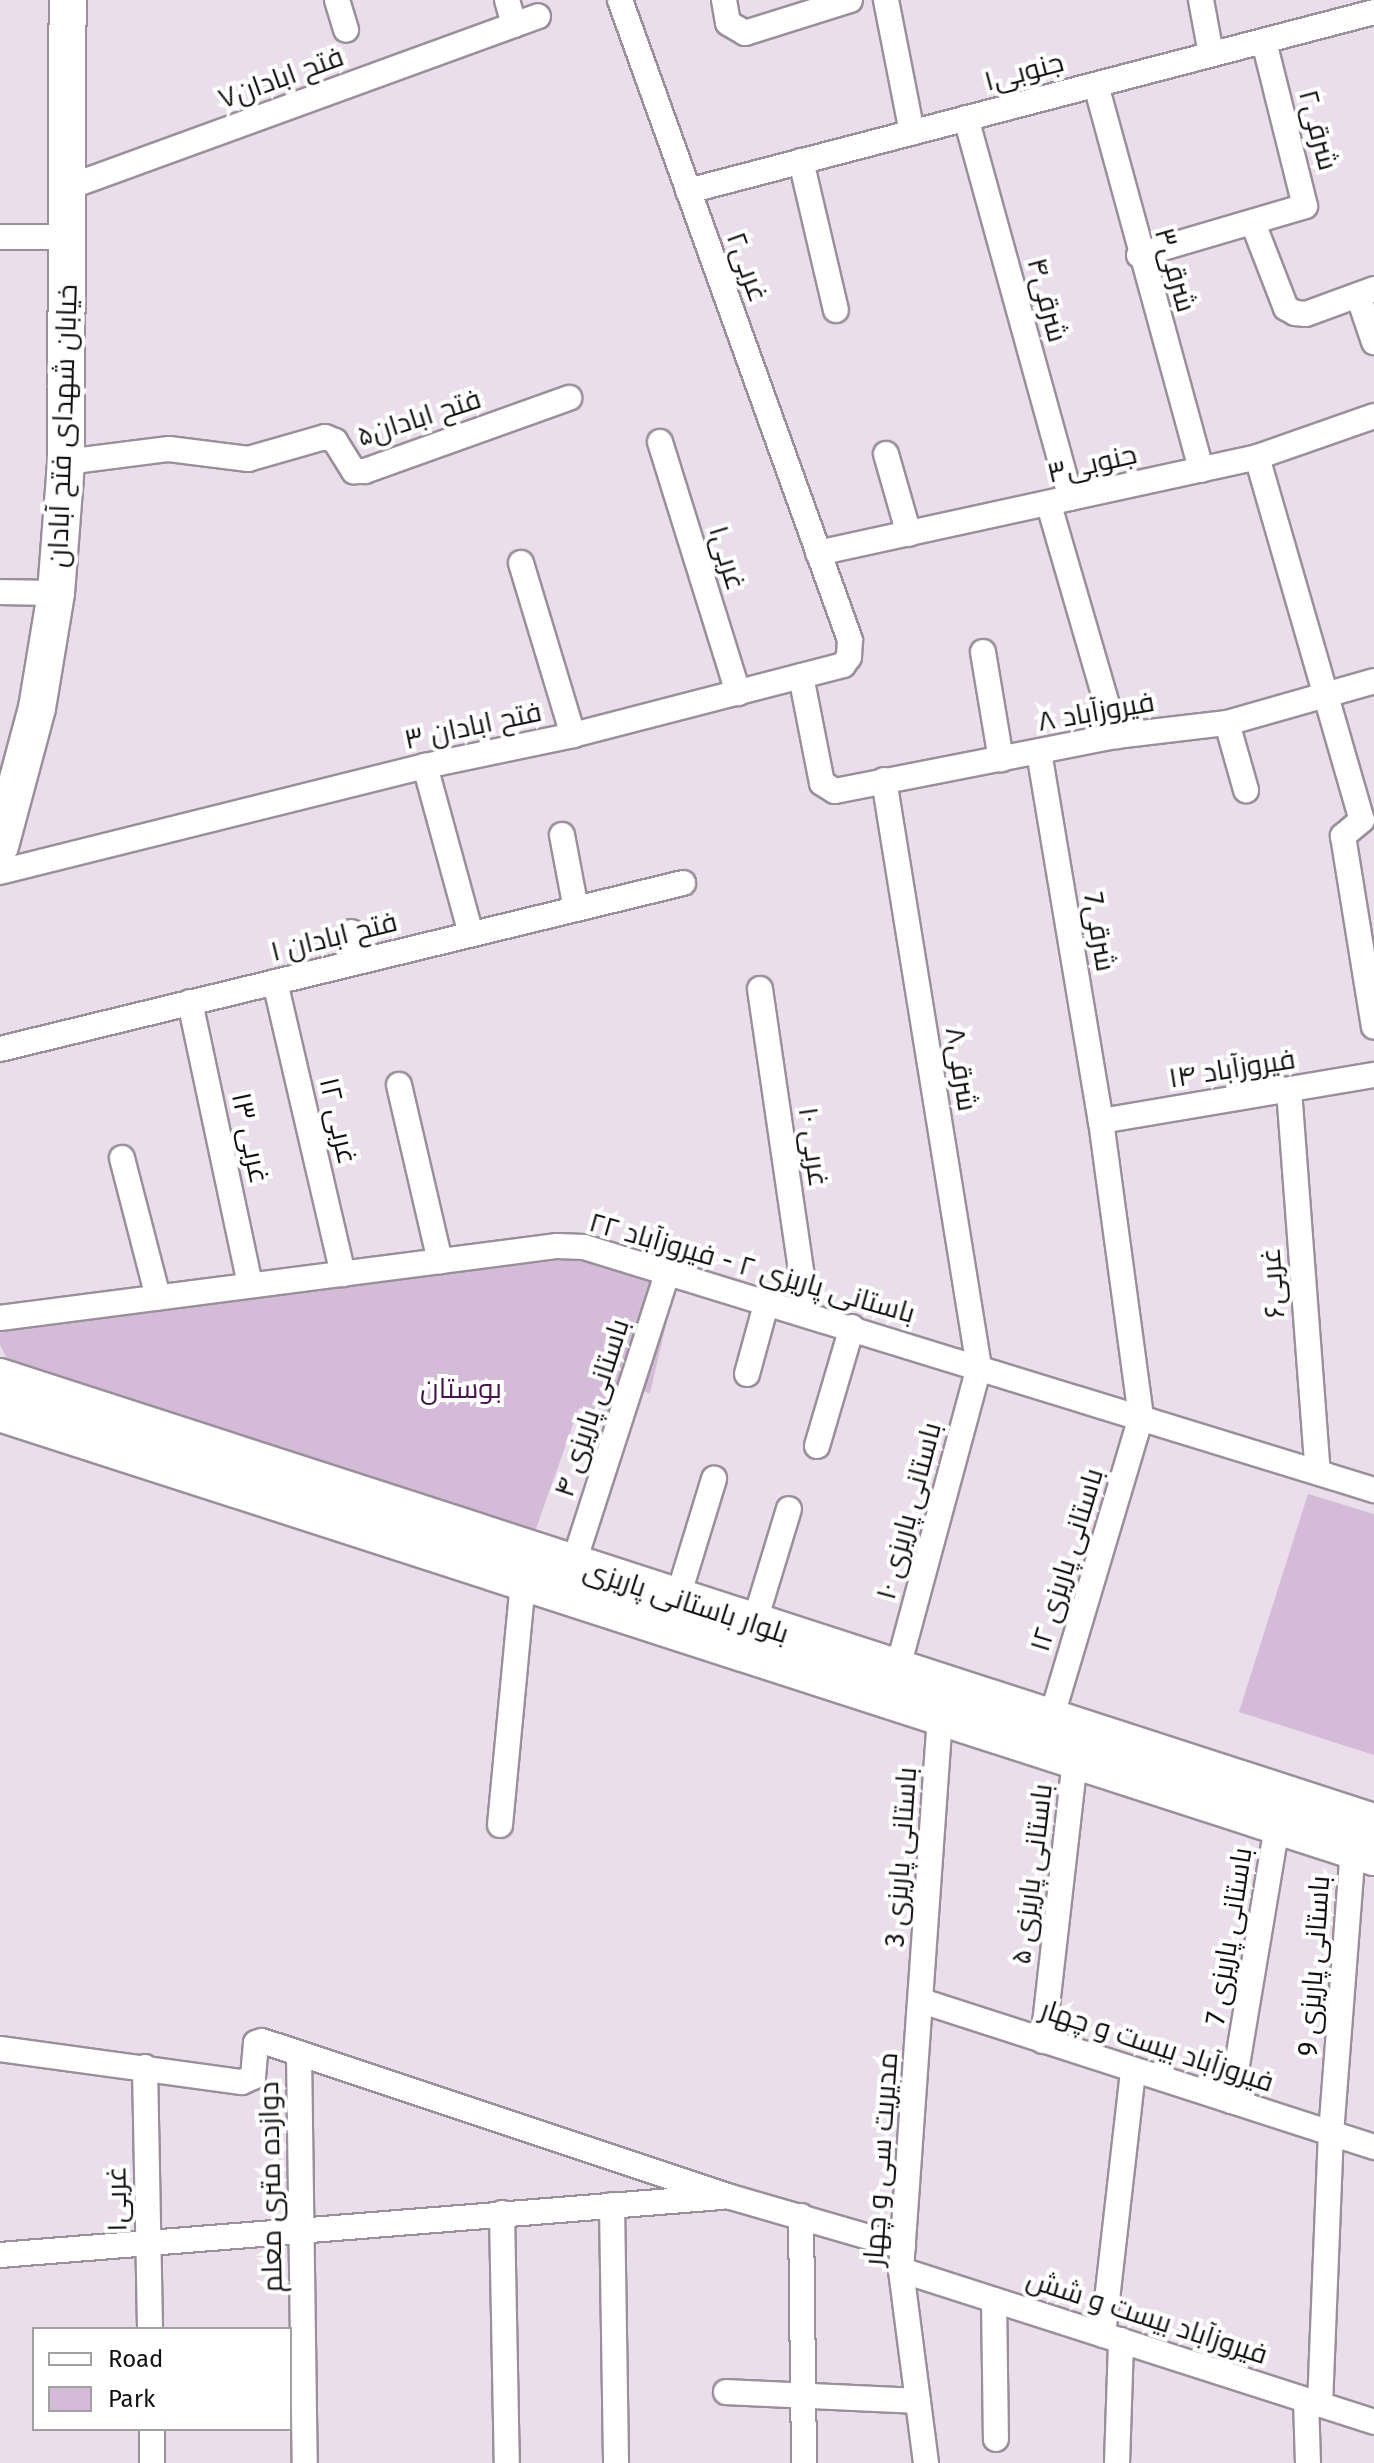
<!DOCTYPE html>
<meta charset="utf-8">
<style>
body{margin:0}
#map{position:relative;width:1374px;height:2463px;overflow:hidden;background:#eadeeb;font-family:"Fira Sans",Cairo,sans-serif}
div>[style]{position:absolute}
.green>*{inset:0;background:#d4bbd7}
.roads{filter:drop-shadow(2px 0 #9a8f9b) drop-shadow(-2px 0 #9a8f9b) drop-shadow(0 2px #9a8f9b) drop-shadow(0 -2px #9a8f9b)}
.street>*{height:24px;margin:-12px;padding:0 12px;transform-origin:12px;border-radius:12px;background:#fff}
.secondary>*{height:36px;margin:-18px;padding:0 18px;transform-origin:18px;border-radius:18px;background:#fff}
span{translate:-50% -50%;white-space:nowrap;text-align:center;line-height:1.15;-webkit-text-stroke:8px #fff;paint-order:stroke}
.street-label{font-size:28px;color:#141014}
.park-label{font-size:28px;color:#46154c}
.legend{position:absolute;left:32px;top:2327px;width:260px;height:104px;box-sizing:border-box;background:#fff;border:2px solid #a19fa1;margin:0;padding:10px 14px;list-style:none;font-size:24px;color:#141014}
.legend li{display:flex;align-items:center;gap:16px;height:40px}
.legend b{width:40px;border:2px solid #a19fa1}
</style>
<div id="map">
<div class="green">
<div style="clip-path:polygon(560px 1260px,588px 1260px,676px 1282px,650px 1393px,626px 1389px,617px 1418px,579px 1408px,533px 1537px,9px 1362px,0 1345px,0 1330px,6px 1326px)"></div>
<div style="clip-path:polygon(1308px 1494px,1374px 1514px,1374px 1755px,1239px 1712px)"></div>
</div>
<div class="roads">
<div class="street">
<div style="left:337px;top:0;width:31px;rotate:73deg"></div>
<div style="left:507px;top:0;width:26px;rotate:74deg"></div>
<div style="left:724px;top:0;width:23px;rotate:80deg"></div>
<div style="left:728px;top:23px;width:20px;rotate:30deg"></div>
<div style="left:745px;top:33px;width:110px;rotate:-17.4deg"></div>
<div style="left:886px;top:0;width:135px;rotate:78.9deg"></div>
<div style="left:1201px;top:0;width:55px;rotate:79.5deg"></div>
<div style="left:1096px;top:85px;width:399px;rotate:74.7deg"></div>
<div style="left:966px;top:118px;width:394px;rotate:74.6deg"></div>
<div style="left:801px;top:161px;width:153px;rotate:76.8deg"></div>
<div style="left:69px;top:187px;width:499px;rotate:-20deg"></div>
<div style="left:688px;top:191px;width:709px;rotate:-14.62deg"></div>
<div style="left:1253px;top:223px;width:91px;rotate:68.8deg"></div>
<div style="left:1286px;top:308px;width:10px;rotate:29deg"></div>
<div style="left:1295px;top:313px;width:11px;rotate:5deg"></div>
<div style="left:1306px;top:314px;width:72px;rotate:-20.2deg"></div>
<div style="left:0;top:237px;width:69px"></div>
<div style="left:1139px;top:255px;width:173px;rotate:-16.4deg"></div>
<div style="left:1305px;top:206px;width:170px;rotate:-104deg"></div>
<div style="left:1358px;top:295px;width:50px;rotate:71.2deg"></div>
<div style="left:660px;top:442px;width:263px;rotate:72.7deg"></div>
<div style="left:886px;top:454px;width:83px;rotate:74deg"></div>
<div style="left:1257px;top:457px;width:378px;rotate:73.9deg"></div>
<div style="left:1362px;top:820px;width:25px;rotate:140deg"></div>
<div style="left:1343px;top:836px;width:193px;rotate:80.8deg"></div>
<div style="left:66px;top:462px;width:104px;rotate:-7.2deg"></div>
<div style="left:169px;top:449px;width:80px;rotate:7.2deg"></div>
<div style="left:248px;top:459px;width:80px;rotate:-15.9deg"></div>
<div style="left:325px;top:437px;width:11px;rotate:22deg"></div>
<div style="left:335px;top:441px;width:36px;rotate:58deg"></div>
<div style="left:354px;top:471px;width:11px"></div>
<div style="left:365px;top:471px;width:217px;rotate:-19.7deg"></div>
<div style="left:1049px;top:505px;width:241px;rotate:73.8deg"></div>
<div style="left:818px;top:553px;width:449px;rotate:-12.3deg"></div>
<div style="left:1257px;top:457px;width:124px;rotate:-19.3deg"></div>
<div style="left:521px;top:563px;width:180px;rotate:73.2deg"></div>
<div style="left:0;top:592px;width:56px;rotate:1deg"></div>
<div style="left:983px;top:652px;width:109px;rotate:80.5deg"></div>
<div style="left:801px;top:676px;width:109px;rotate:78.9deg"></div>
<div style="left:822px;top:783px;width:15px;rotate:32deg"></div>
<div style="left:835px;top:791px;width:286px;rotate:-11.1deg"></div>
<div style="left:1116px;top:736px;width:112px;rotate:-6.7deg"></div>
<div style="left:1227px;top:723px;width:153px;rotate:-15.9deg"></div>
<div style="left:1227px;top:723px;width:70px;rotate:74.2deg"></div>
<div style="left:1039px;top:752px;width:374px;rotate:80.5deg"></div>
<div style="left:1101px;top:1121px;width:299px;rotate:82.3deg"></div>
<div style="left:1141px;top:1417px;width:315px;rotate:106.6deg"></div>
<div style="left:425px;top:766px;width:174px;rotate:74.7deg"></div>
<div style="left:884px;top:780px;width:595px;rotate:80.81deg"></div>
<div style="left:979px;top:1367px;width:315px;rotate:105.1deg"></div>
<div style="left:562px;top:835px;width:75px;rotate:79.3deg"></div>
<div style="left:0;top:872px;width:438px;rotate:-14deg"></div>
<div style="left:425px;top:766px;width:151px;rotate:-11.8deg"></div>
<div style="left:573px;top:735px;width:279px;rotate:-14.5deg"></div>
<div style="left:843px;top:665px;width:10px;rotate:-53deg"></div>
<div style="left:849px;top:657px;width:17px;rotate:-87deg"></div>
<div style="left:850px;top:640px;width:680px;rotate:-109.77deg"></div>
<div style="left:351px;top:932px;width:30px;rotate:75deg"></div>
<div style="left:275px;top:982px;width:300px;rotate:76.9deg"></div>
<div style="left:760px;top:989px;width:327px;rotate:81.7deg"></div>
<div style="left:190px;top:1002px;width:289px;rotate:78deg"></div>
<div style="left:0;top:1049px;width:703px;rotate:-13.66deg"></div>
<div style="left:399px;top:1085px;width:181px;rotate:76.9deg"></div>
<div style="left:1289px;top:1090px;width:383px;rotate:85.7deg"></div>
<div style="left:1101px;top:1121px;width:277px;rotate:-9.6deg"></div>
<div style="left:122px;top:1158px;width:144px;rotate:75.5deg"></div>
<div style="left:0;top:1318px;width:562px;rotate:-7.37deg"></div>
<div style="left:557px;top:1246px;width:27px;rotate:2deg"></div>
<div style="left:584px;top:1247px;width:827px;rotate:17.1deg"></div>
<div style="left:747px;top:1374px;width:76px;rotate:-74.7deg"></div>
<div style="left:817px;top:1446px;width:124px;rotate:-73.6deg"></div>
<div style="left:573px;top:1565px;width:310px;rotate:-72.1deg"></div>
<div style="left:677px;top:1600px;width:127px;rotate:-73deg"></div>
<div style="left:754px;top:1624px;width:120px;rotate:-73.1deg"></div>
<div style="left:500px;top:1825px;width:243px;rotate:-84.6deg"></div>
<div style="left:922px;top:2001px;width:475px;rotate:17.9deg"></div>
<div style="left:1043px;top:2041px;width:282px;rotate:-83.5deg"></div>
<div style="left:0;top:2049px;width:244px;rotate:7.8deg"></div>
<div style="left:242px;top:2082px;width:12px;rotate:-24deg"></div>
<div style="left:253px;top:2077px;width:34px;rotate:-85deg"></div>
<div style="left:256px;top:2043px;width:6px;rotate:-18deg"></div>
<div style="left:262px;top:2041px;width:494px;rotate:18.4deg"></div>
<div style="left:731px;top:2197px;width:179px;rotate:16.2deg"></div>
<div style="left:299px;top:2054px;width:409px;rotate:89.2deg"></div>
<div style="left:145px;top:2067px;width:262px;rotate:88.9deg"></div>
<div style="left:1231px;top:2101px;width:278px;rotate:-80.5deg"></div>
<div style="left:612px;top:2205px;width:258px;rotate:89.1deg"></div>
<div style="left:502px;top:2213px;width:250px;rotate:88.9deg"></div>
<div style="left:801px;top:2216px;width:247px;rotate:89.3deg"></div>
<div style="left:0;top:2255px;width:723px;rotate:-4.6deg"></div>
<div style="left:901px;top:2270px;width:497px;rotate:17.8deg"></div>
<div style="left:994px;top:2300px;width:139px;rotate:89.2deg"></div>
<div style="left:1103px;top:2335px;width:267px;rotate:-83.5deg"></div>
<div style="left:726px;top:2392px;width:192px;rotate:2.7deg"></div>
<div style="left:1306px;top:2400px;width:63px;rotate:88.2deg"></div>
<div style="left:1320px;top:2405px;width:271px;rotate:-87.7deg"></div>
<div style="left:1331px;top:2134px;width:285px;rotate:-85.6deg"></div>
<div style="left:152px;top:2429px;width:34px;rotate:90deg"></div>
<div style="left:926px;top:2463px;width:195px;rotate:-97.4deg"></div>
<div style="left:901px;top:2270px;width:554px;rotate:-85.97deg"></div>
<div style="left:1117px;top:2463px;width:123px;rotate:-88.1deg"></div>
</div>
<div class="secondary">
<div style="left:0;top:846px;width:143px;rotate:-75deg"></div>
<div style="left:37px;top:708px;width:117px;rotate:-80.6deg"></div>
<div style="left:56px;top:593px;width:131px;rotate:-85.6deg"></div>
<div style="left:66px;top:462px;width:462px;rotate:-89.8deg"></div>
<div style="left:0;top:1377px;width:1444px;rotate:17.95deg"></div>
<div style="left:0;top:1413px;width:1444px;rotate:17.91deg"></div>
</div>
</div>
<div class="street-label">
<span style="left:1024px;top:72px;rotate:-15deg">جنوبی۱</span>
<span style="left:281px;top:78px;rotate:-20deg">فتح ابادان۷</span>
<span style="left:1318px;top:130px;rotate:75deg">شرقی۲</span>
<span style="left:747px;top:267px;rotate:70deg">غربی۲</span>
<span style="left:1175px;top:270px;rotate:74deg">شرقی۳</span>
<span style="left:1047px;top:300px;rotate:75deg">شرقی۴</span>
<span style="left:419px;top:418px;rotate:-18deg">فتح ابادان۵</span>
<span style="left:63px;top:426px;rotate:-88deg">خیابان شهدای فتح آبادان</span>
<span style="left:1092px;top:464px;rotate:-13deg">جنوبی۳</span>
<span style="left:727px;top:558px;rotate:73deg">غربی۱</span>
<span style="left:1096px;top:712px;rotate:-10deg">فیروزآباد ۸</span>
<span style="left:473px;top:726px;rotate:-12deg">فتح ابادان ۳</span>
<span style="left:1099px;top:932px;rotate:80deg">شرقی7</span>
<span style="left:334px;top:937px;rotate:-14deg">فتح ابادان ۱</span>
<span style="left:961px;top:1069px;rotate:81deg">شرقی۸</span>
<span style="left:1232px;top:1069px;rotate:-9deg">فیروزآباد ۱۴</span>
<span style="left:338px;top:1121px;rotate:77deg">غربی ۱۲</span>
<span style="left:250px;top:1138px;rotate:78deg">غربی ۱۳</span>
<span style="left:813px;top:1147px;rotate:82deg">غربی ۱۰</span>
<span style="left:752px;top:1268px;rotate:16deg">باستانی پاریزی ۲ - فیروزآباد ۲۲</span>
<span style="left:1273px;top:1283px;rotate:-94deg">غربی۶</span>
<span style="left:592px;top:1408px;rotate:-72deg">باستانی پاریزی ۴</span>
<span style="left:909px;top:1511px;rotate:-75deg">باستانی پاریزی ۱۰</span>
<span style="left:1067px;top:1560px;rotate:-73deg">باستانی پاریزی ۱۲</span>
<span style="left:686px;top:1602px;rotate:18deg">بلوار باستانی پاریزی</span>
<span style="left:901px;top:1857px;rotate:-86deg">باستانی پاریزی 3</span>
<span style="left:1032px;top:1874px;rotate:-83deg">باستانی پاریزی ۵</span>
<span style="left:1229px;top:1936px;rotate:-81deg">باستانی پاریزی 7</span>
<span style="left:1314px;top:1966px;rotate:-86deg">باستانی پاریزی 9</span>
<span style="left:1157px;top:2046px;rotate:18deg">فیروزآباد بیست و چهار</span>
<span style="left:881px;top:2159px;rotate:-86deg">مدیریت سی و چهار</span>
<span style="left:271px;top:2187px;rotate:-91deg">دوازده متری معلم</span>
<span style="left:117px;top:2199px;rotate:-91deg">غربی۱</span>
<span style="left:1147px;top:2317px;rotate:18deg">فیروزآباد بیست و شش</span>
</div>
<div class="park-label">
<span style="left:461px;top:1389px">بوستان</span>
</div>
<ul class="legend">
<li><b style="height:10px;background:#fff"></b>Road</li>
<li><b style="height:22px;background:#d4bbd7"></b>Park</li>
</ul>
</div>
